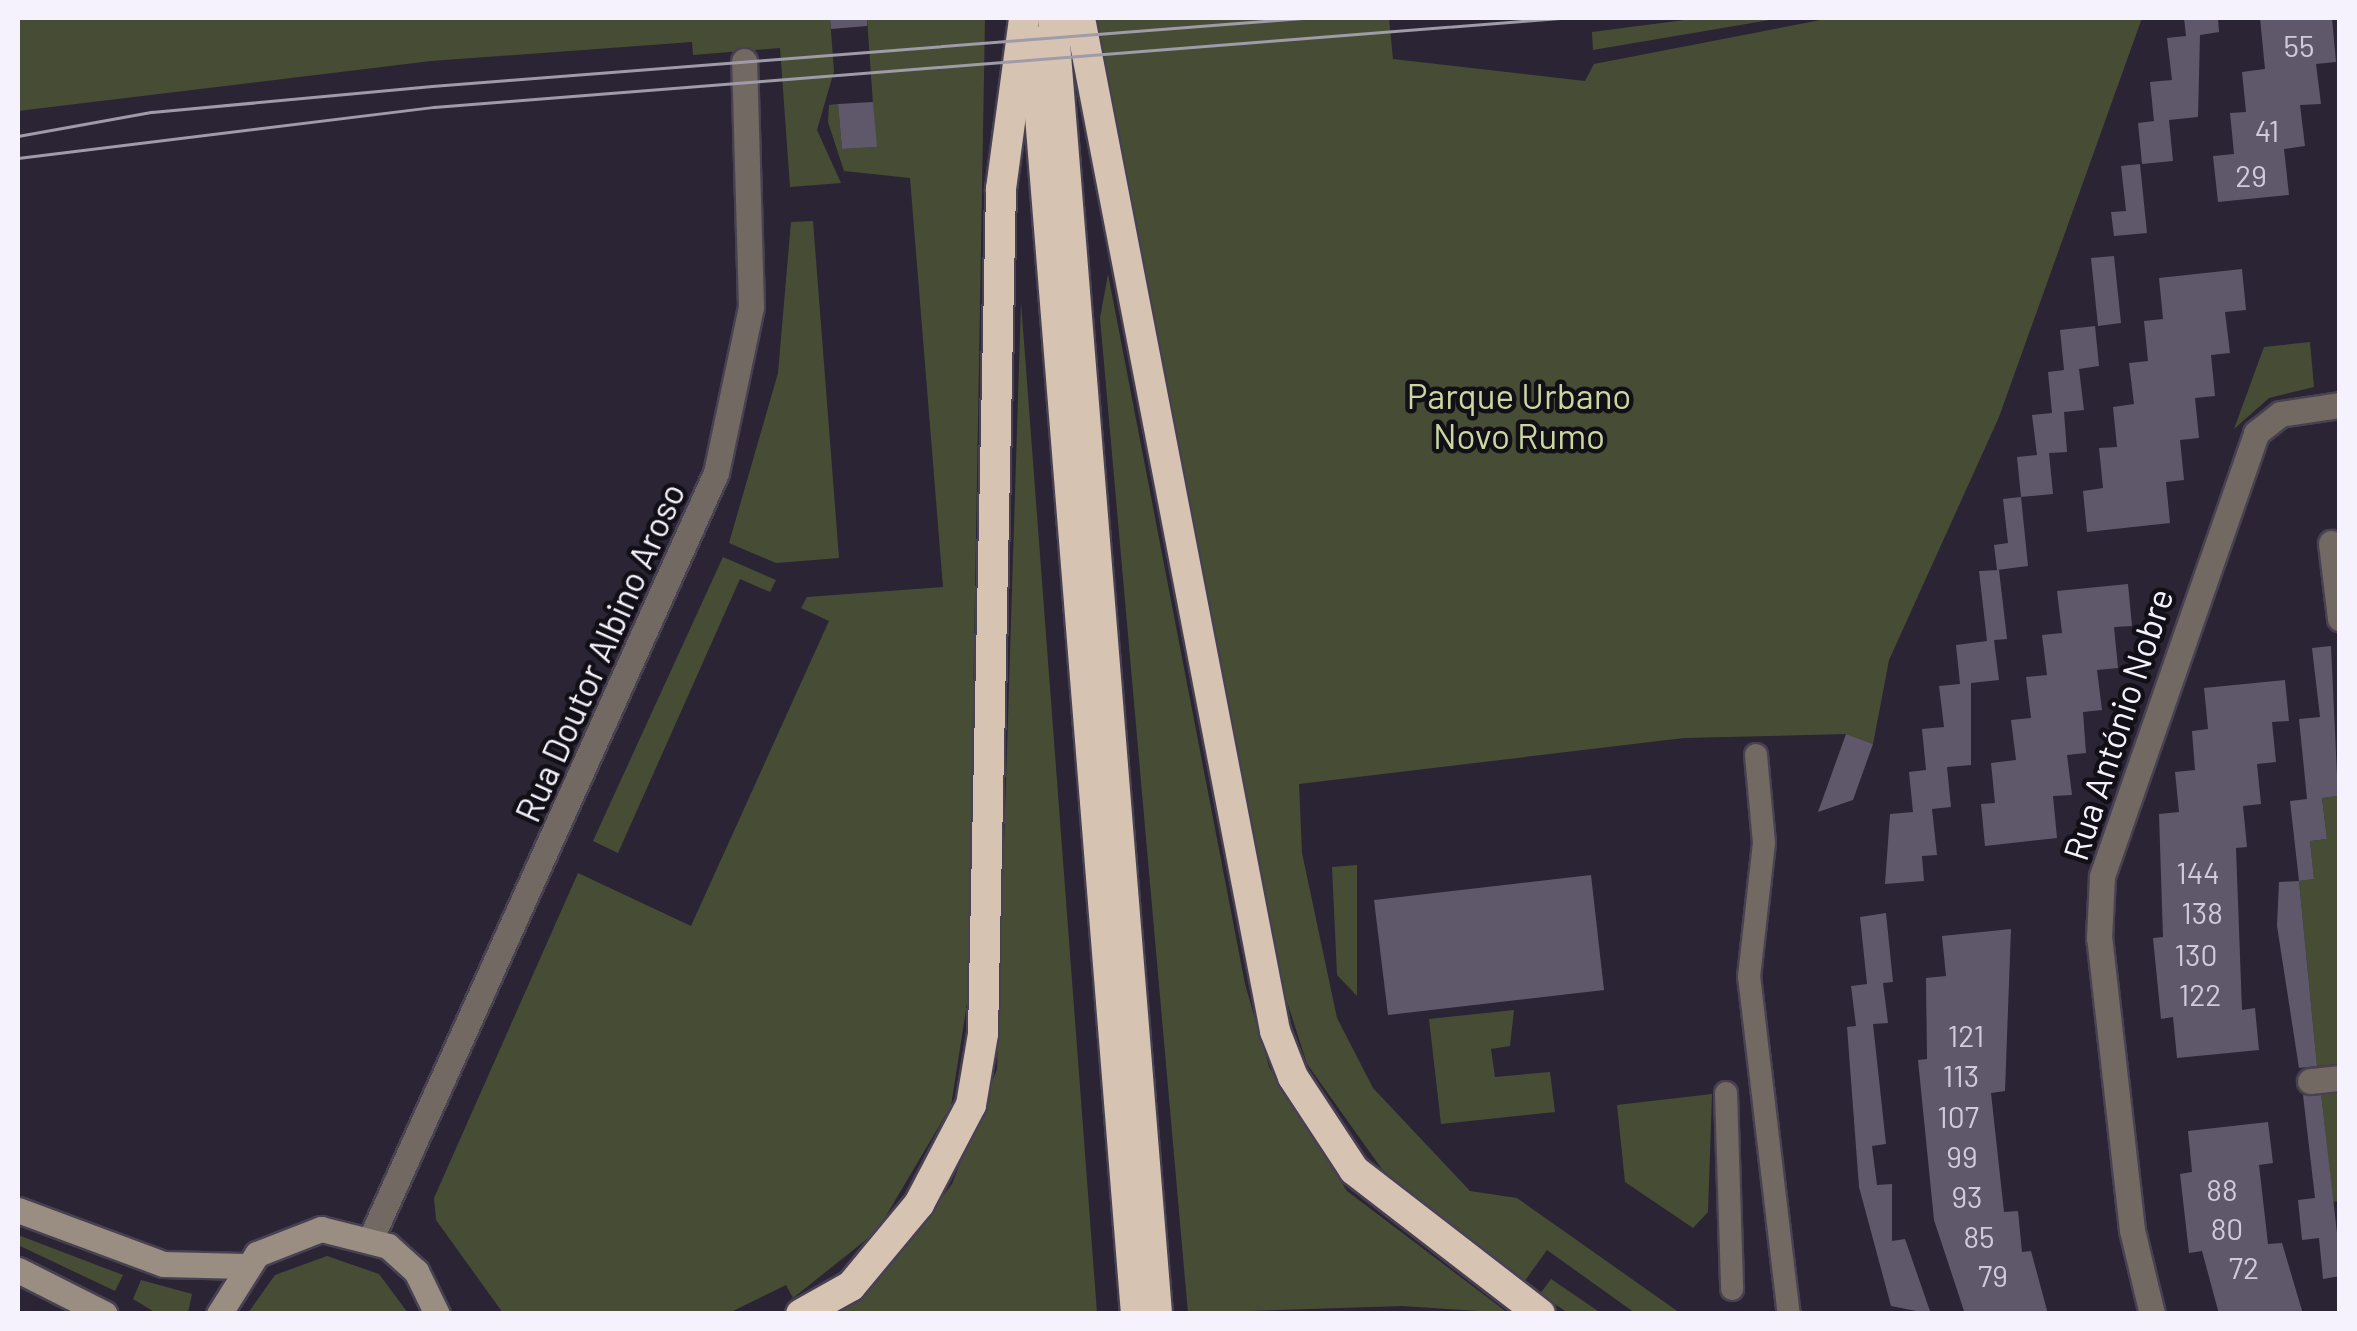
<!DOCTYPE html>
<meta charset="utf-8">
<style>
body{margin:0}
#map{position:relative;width:2357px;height:1331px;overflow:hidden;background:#2b2435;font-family:Barlow,sans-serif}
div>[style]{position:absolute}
.green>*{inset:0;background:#474d35}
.building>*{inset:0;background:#5f586b}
.roads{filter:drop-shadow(2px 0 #474151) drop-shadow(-2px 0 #474151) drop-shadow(0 2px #474151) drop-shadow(0 -2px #474151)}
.lane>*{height:22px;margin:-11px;padding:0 11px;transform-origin:11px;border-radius:11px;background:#716962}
.street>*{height:25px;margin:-12.5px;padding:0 12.5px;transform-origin:12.5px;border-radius:12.5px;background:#716962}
.secondary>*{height:25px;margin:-12.5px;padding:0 12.5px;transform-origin:12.5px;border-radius:12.5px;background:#9a8e83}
.highway>*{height:30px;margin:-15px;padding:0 15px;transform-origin:15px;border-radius:15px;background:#d6c3b2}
.tram>*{height:2.5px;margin:-1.25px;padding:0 1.25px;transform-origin:1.25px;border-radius:1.25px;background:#a09ba9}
span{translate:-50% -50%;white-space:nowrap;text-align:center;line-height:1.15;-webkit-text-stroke:9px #120f17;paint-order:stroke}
.number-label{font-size:30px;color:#d0cbd8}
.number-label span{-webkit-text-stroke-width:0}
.park-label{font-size:35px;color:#cbd7a0}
.street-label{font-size:35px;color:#f5f1fd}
.frame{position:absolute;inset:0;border:20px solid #f5f1fd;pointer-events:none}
</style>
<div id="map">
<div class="green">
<div style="clip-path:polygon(18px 18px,830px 18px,834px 71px,817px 130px,841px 183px,790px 187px,780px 48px,693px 55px,692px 42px,431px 61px,18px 111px)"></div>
<div style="clip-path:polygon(867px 18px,985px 18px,968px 997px,951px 1106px,877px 1231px,793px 1298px,786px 1285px,729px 1313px,503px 1313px,436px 1220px,434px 1198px,578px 873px,691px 926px,829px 621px,801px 608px,807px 597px,943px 587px,910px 178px,844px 171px,828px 122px,829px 105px,838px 104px,842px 149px,876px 147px)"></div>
<div style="clip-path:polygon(1097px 18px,1389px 18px,1393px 59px,1585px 81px,1594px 64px,1831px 18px,2142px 18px,1999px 417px,1889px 660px,1873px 744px,1846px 734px,1684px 738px,1299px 784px,1302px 853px,1337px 1018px,1373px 1088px,1470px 1191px,1517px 1198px,1680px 1313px,1635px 1313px,1547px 1250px,1524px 1282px,1394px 1186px,1307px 1064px,1282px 986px)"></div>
<div style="clip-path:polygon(1700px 18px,1782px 18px,1593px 50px,1592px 32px)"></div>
<div style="clip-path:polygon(813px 221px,839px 558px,776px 563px,729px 543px,778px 373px,791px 222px)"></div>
<div style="clip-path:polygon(1108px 274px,1245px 984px,1269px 1067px,1347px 1191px,1508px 1313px,1402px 1306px,1188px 1313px,1100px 318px)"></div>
<div style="clip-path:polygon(1021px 302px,1097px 1313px,834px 1314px,888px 1268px,952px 1184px,997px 1069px)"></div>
<div style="clip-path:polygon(2310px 342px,2314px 387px,2269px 398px,2234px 429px,2264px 347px)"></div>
<div style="clip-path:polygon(723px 557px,776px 580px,770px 592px,740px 579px,618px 853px,593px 841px)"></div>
<div style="clip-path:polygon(2338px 796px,2339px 1064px,2317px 1066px,2299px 881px,2314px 879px,2310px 841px,2327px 839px,2322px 798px)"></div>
<div style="clip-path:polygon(1357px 865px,1357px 996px,1337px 975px,1332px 867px)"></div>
<div style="clip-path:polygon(1514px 1010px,1510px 1046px,1491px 1049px,1495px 1077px,1550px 1072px,1555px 1112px,1441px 1124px,1429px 1019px)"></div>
<div style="clip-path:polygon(2339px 1091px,2339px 1201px,2333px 1202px,2321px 1093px)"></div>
<div style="clip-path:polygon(1712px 1094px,1708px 1212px,1693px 1228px,1625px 1182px,1617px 1105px)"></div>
<div style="clip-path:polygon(18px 1235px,123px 1275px,115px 1291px,18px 1245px)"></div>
<div style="clip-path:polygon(327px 1256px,379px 1274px,408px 1313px,248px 1313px,275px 1275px)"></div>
<div style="clip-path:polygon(1551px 1279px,1601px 1313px,1568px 1313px,1540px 1294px)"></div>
<div style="clip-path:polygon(141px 1280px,192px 1294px,188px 1313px,156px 1313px,133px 1299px)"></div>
</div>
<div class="building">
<div style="clip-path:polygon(830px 18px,867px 18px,867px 26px,831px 29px)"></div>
<div style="clip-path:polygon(2184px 18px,2218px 18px,2219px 32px,2200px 35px,2198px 117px,2169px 120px,2173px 161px,2142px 164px,2138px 123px,2154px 121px,2150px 82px,2172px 80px,2167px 38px,2186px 36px)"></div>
<div style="clip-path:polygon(2260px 18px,2332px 18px,2336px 62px,2316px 64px,2321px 104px,2300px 105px,2305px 146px,2284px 149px,2289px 195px,2218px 202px,2213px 156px,2234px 154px,2230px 113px,2246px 112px,2242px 72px,2265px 69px)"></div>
<div style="clip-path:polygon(873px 102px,877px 147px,842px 149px,838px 104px)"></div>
<div style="clip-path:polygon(2140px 164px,2147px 233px,2114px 236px,2111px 212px,2126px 211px,2121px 166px)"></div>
<div style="clip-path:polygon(2114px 256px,2121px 323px,2098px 326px,2091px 258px)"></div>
<div style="clip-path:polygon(2242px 269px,2246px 310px,2225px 312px,2230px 353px,2211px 355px,2215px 396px,2195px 398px,2199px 438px,2180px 440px,2184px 480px,2166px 482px,2170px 523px,2087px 532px,2083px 491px,2103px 488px,2099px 448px,2117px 447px,2113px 407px,2134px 404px,2129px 363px,2148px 361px,2144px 321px,2163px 319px,2159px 278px)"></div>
<div style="clip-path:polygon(2095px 326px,2099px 366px,2079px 369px,2084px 410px,2064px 412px,2067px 452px,2049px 453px,2053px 494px,2021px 497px,2017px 457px,2037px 455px,2032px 415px,2052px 413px,2048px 372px,2064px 370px,2060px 330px)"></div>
<div style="clip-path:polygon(2021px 497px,2028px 566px,1997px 570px,1994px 545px,2008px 543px,2003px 499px)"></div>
<div style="clip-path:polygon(1999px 570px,2007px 639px,1994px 640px,1999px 680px,1971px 683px,1971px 765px,1947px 767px,1951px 807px,1932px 809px,1937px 855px,1922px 856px,1924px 881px,1885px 884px,1890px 814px,1913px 812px,1909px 772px,1926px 770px,1922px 729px,1944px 727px,1939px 686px,1960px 684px,1956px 645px,1987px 641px,1979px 571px)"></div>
<div style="clip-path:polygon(2128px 584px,2132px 626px,2114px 627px,2118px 668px,2097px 670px,2102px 710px,2083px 712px,2086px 753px,2067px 755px,2072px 795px,2053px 796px,2057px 838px,1985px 846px,1981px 804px,1995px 803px,1991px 763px,2016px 760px,2011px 720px,2031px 718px,2026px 677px,2047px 675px,2042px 635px,2062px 633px,2057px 591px)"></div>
<div style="clip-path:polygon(2331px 646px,2338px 796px,2322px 798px,2327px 839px,2310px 841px,2314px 879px,2299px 881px,2290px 801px,2307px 799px,2299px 719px,2320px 717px,2312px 648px)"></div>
<div style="clip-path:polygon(2285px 680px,2289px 721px,2272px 722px,2276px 762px,2257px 764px,2261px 804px,2243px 806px,2247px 847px,2236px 848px,2242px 1010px,2255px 1008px,2259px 1050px,2177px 1058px,2173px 1017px,2161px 1019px,2153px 938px,2163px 937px,2159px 814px,2179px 812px,2175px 772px,2195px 770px,2192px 731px,2208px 729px,2204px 688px)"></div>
<div style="clip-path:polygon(1846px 734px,1873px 744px,1853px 800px,1818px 812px)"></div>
<div style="clip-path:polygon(1591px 875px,1604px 990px,1388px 1015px,1374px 900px)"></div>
<div style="clip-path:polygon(2299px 881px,2317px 1066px,2299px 1068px,2277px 926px,2279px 882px)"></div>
<div style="clip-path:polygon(1886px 913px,1893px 982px,1883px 983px,1888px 1023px,1873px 1024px,1886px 1144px,1872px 1146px,1877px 1185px,1892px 1184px,1892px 1241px,1905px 1239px,1931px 1314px,1891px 1306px,1859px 1187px,1847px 1027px,1856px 1026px,1851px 986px,1867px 984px,1860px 917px)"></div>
<div style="clip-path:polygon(2011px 929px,2005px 1091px,1991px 1093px,2004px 1212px,2018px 1211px,2022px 1252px,2031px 1251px,2048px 1314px,1965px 1314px,1934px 1220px,1918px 1060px,1927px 1059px,1926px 978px,1946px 976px,1942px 936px)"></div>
<div style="clip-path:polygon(2321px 1093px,2340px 1259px,2340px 1276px,2323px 1279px,2319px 1238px,2302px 1240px,2298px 1200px,2315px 1198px,2303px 1095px)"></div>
<div style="clip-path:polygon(2268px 1122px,2273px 1163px,2259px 1165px,2268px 1244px,2282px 1243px,2303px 1314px,2219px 1314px,2202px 1251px,2189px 1253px,2180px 1174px,2192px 1172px,2188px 1131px)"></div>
</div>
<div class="roads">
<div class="lane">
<div style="left:1756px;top:755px;width:88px;rotate:84.8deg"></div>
<div style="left:1764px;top:843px;width:134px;rotate:96.4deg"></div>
<div style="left:1749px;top:976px;width:340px;rotate:83.3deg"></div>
<div style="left:1726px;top:1093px;width:196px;rotate:88.2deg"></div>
</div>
<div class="street">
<div style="left:2331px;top:543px;width:76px;rotate:83.2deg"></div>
<div style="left:2310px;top:1081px;width:30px;rotate:-6deg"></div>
<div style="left:371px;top:1238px;width:839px;rotate:-65.73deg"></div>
<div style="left:716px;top:473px;width:170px;rotate:-78.1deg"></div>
<div style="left:751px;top:307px;width:246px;rotate:-91.6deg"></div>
<div style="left:2152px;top:1314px;width:86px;rotate:-103.4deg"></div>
<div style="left:2132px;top:1230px;width:294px;rotate:-96.4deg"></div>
<div style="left:2099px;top:938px;width:62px;rotate:-87.2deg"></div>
<div style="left:2102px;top:876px;width:469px;rotate:-70.8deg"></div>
<div style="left:2256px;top:433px;width:31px;rotate:-38deg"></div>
<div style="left:2280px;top:414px;width:61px;rotate:-8.5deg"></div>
</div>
<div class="secondary">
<div style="left:18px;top:1210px;width:155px;rotate:20.4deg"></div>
<div style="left:163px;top:1264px;width:82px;rotate:1.4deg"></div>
<div style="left:18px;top:1270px;width:97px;rotate:26.8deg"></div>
<div style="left:219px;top:1314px;width:71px;rotate:-57.7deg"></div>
<div style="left:257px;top:1254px;width:69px;rotate:-21.3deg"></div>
<div style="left:321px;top:1229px;width:69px;rotate:14.2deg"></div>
<div style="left:388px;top:1246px;width:38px;rotate:42deg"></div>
<div style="left:416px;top:1271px;width:48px;rotate:64deg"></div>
</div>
<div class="highway">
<div style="left:1053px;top:18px;width:1300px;rotate:85.41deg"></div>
<div style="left:1080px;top:18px;width:1032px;rotate:79.1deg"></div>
<div style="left:1275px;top:1031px;width:49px;rotate:68.6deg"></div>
<div style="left:1293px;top:1077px;width:111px;rotate:56.7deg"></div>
<div style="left:1354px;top:1170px;width:235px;rotate:37.7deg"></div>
<div style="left:1034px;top:41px;width:1277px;rotate:85.42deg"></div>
<div style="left:801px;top:1314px;width:57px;rotate:-29.2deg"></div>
<div style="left:851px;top:1286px;width:107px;rotate:-50.3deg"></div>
<div style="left:919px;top:1204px;width:112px;rotate:-62.3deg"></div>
<div style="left:971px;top:1105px;width:72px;rotate:-80.4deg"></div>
<div style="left:983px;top:1034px;width:845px;rotate:-88.78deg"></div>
<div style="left:1001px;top:189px;width:173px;rotate:-82.3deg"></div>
</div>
</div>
<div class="tram">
<div style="left:18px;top:136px;width:136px;rotate:-10.2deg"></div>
<div style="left:152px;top:112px;width:281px;rotate:-5.3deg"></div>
<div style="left:432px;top:86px;width:873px;rotate:-4.47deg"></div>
<div style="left:18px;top:158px;width:419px;rotate:-7deg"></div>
<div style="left:434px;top:107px;width:1129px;rotate:-4.52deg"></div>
</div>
<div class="number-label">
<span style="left:2299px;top:45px">55</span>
<span style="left:2267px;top:130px">41</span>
<span style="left:2251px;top:175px">29</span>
<span style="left:2198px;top:872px">144</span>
<span style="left:2202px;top:912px">138</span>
<span style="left:2196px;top:954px">130</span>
<span style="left:2200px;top:994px">122</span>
<span style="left:1966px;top:1035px">121</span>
<span style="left:1961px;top:1075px">113</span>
<span style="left:1958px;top:1116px">107</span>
<span style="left:1962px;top:1156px">99</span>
<span style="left:2222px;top:1189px">88</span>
<span style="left:1967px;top:1196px">93</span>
<span style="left:2227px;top:1228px">80</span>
<span style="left:1979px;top:1236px">85</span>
<span style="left:2244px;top:1267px">72</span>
<span style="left:1993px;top:1275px">79</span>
</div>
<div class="park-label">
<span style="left:1519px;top:415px">Parque Urbano<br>Novo Rumo</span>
</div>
<div class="street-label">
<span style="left:599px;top:652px;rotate:-66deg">Rua Doutor Albino Aroso</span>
<span style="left:2117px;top:724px;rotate:-72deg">Rua António Nobre</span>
</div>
<div class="frame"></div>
</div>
